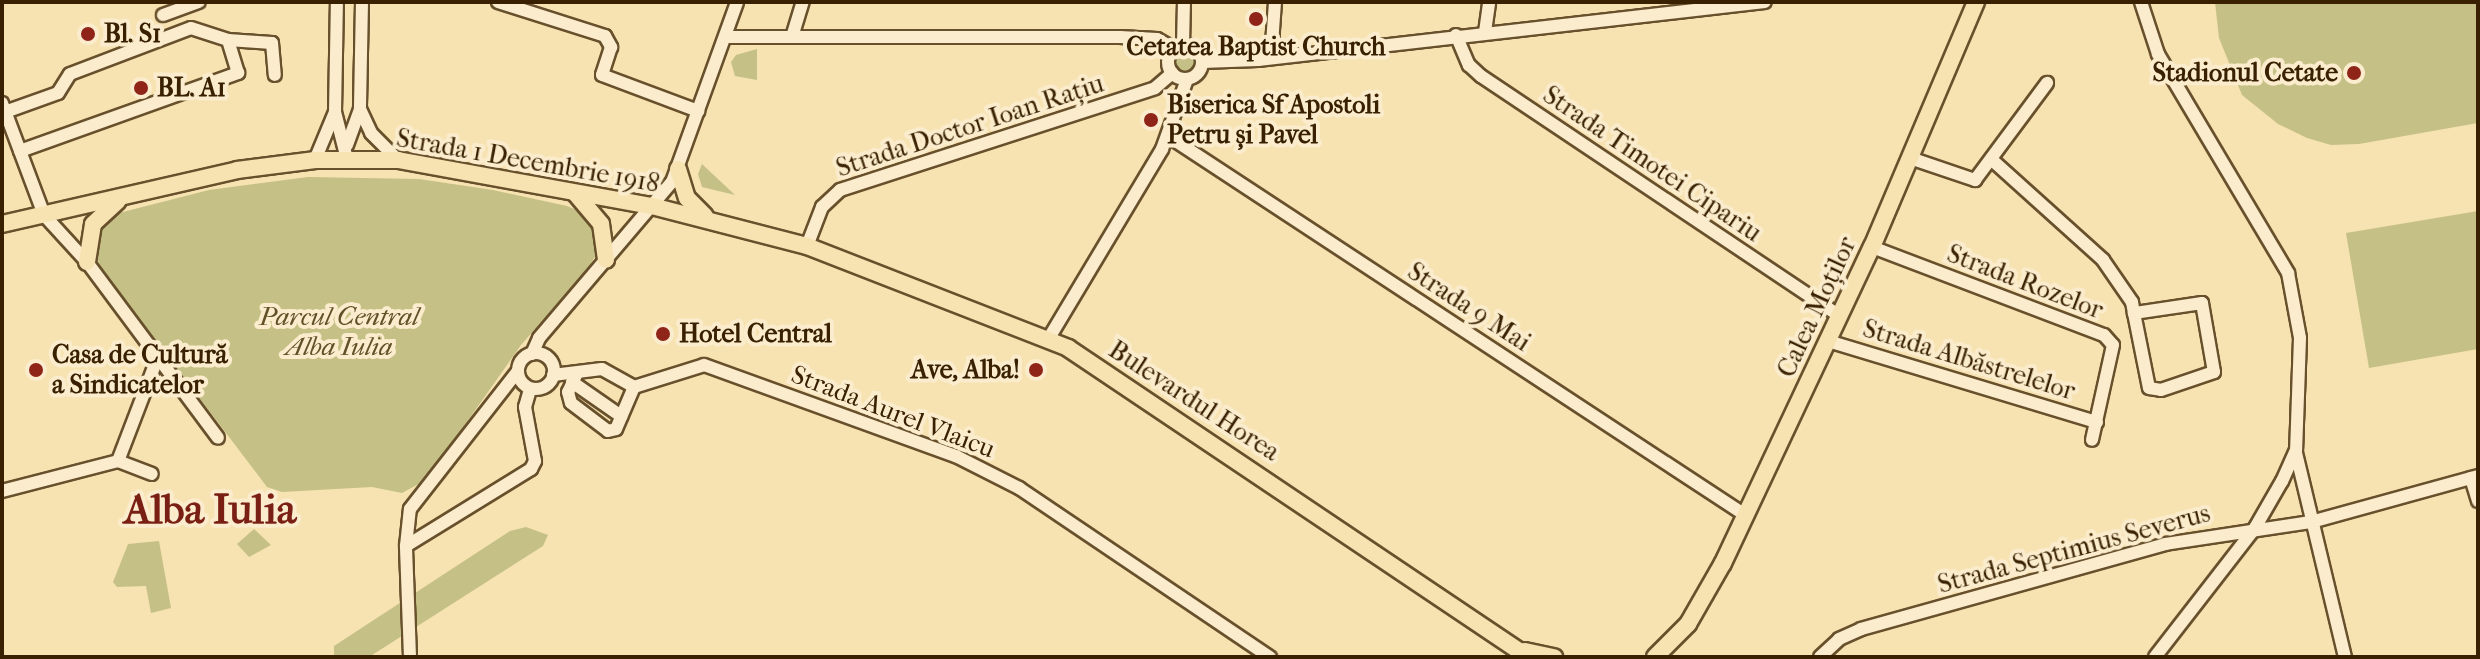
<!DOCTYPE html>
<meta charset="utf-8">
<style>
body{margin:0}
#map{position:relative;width:2480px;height:659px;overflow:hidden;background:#f7e2b1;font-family:"IM FELL French Canon",serif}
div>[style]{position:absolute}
.green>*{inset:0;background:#c5c186}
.round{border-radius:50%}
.roads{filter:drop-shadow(2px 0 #68502c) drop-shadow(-2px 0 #68502c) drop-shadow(0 2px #68502c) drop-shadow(0 -2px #68502c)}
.minor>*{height:12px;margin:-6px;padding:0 6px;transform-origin:6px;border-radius:6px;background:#faeccc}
.minor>.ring{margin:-6px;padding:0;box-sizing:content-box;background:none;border:12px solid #faeccc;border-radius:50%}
.major>*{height:16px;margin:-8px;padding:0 8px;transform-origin:8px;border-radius:8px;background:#f7e2b1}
.dots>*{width:22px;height:22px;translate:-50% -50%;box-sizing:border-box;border:4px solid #faeccc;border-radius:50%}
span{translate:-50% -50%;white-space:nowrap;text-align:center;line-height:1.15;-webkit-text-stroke:8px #faeccc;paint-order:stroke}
.poi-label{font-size:26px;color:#382000;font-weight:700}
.left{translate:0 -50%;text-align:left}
.right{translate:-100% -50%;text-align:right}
.street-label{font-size:26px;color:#382000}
.park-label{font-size:26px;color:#625028;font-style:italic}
.town-label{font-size:42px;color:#7a1f14;font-weight:700}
.frame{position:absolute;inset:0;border:4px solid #382000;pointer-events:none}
</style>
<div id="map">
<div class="green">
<div style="clip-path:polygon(2215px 2px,2478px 2px,2478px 123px,2359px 144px,2331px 145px,2307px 138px,2278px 124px,2242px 95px,2219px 38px)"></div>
<div style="clip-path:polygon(757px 49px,757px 80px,735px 76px,731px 62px,736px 55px)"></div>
<div class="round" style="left:1174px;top:51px;width:22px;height:22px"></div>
<div style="clip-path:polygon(702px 164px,735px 195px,702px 187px,698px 174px)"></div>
<div style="clip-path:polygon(308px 177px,419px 179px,493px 190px,567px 206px,584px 213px,594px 225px,598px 251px,589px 267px,521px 345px,426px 480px,402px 493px,372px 487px,282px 492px,267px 487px,100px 267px,94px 249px,96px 231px,115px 214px,209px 190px)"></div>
<div style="clip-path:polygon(2478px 211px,2478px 349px,2369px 368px,2346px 233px)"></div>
<div style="clip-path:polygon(526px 527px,548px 535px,543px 546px,369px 657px,334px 657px,334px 646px,510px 531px)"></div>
<div style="clip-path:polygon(254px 529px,271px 545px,249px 557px,237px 544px)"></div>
<div style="clip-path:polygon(159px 541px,171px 608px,151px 613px,146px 586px,117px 587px,113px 582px,128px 544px)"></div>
</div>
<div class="roads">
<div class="minor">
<div style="left:362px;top:2px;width:107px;rotate:91.1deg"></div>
<div style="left:360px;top:109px;width:26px;rotate:65deg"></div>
<div style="left:371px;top:133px;width:38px;rotate:45deg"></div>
<div style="left:498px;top:2px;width:112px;rotate:17.6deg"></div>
<div style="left:605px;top:36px;width:13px;rotate:61deg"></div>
<div style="left:611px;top:47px;width:29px;rotate:108deg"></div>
<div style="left:602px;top:75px;width:103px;rotate:20.6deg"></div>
<div style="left:2141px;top:2px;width:55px;rotate:71.9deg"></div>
<div style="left:2158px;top:54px;width:255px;rotate:59.3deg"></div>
<div style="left:2288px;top:273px;width:66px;rotate:79.5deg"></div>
<div style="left:2300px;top:338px;width:112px;rotate:92deg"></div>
<div style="left:2296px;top:450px;width:34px;rotate:114deg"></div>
<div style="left:2282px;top:481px;width:54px;rotate:119.9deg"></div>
<div style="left:2255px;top:528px;width:163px;rotate:127.8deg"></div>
<div style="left:163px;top:15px;width:38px;rotate:-20deg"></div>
<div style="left:1485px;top:32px;width:30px;rotate:-82deg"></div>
<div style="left:1456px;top:35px;width:33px;rotate:67deg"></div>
<div style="left:1469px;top:65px;width:16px;rotate:43deg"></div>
<div style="left:1481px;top:76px;width:432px;rotate:33.8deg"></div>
<div style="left:725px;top:37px;width:395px"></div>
<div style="left:1120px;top:37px;width:37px;rotate:3deg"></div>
<div style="left:1157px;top:39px;width:20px;rotate:30deg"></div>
<div style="left:792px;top:37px;width:37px;rotate:-73deg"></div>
<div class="ring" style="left:1168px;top:45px;width:22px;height:22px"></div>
<div style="left:1183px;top:45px;width:43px;rotate:-88.7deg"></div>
<div style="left:1271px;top:58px;width:56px;rotate:-85.9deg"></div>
<div style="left:1202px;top:62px;width:56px;rotate:-2deg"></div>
<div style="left:1258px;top:60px;width:510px;rotate:-6.53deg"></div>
<div style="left:2px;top:103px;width:120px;rotate:69.4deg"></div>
<div style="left:44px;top:215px;width:64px;rotate:47.5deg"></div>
<div style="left:87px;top:262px;width:219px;rotate:53.3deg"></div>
<div style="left:5px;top:112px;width:56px;rotate:-19.7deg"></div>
<div style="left:58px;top:93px;width:22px;rotate:-58deg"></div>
<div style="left:70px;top:74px;width:129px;rotate:-20.8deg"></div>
<div style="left:191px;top:28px;width:39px;rotate:18deg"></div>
<div style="left:228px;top:40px;width:44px;rotate:3.9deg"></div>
<div style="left:272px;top:43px;width:32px;rotate:85deg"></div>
<div style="left:335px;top:112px;width:49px;rotate:75.7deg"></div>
<div style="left:1168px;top:136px;width:690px;rotate:33.3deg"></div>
<div style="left:347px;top:145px;width:38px;rotate:-70deg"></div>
<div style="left:20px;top:151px;width:232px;rotate:-19.7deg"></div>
<div style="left:238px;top:73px;width:34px;rotate:-107deg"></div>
<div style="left:1910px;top:158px;width:69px;rotate:18.7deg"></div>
<div style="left:1975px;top:180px;width:121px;rotate:-53.4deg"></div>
<div style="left:1991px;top:159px;width:151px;rotate:42deg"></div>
<div style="left:2103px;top:260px;width:51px;rotate:55.4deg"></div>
<div style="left:2132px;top:302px;width:11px;rotate:80deg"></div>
<div style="left:2134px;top:313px;width:76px;rotate:78.7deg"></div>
<div style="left:2149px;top:388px;width:12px;rotate:9deg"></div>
<div style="left:2161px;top:390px;width:56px;rotate:-18.8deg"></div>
<div style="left:2214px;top:372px;width:70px;rotate:-99.9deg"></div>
<div style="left:2202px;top:303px;width:69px;rotate:171.6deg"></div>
<div style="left:315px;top:160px;width:52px;rotate:-67.4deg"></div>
<div style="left:335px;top:112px;width:110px;rotate:-89deg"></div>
<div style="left:807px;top:246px;width:42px;rotate:-69deg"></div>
<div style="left:822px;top:207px;width:25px;rotate:-43deg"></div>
<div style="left:840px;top:190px;width:331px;rotate:-17.9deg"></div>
<div style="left:1155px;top:88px;width:23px;rotate:-41deg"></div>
<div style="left:1872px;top:247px;width:248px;rotate:20.8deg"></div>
<div style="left:2104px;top:335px;width:13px;rotate:48deg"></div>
<div style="left:2113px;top:345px;width:97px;rotate:102.5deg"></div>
<div style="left:1049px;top:338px;width:220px;rotate:-59.1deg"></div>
<div style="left:1162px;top:149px;width:74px;rotate:-70.3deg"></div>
<div style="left:1828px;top:341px;width:281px;rotate:16.8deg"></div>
<div class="ring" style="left:518px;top:353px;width:24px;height:24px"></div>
<div style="left:532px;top:354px;width:17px;rotate:-66deg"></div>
<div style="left:539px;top:338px;width:205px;rotate:-49.6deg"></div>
<div style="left:672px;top:182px;width:191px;rotate:-70.1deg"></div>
<div style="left:577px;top:373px;width:21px;rotate:115deg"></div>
<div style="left:568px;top:392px;width:11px;rotate:75deg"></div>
<div style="left:571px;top:403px;width:46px;rotate:37.1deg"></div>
<div style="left:608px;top:431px;width:8px;rotate:-14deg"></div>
<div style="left:616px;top:429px;width:46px;rotate:-66.8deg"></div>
<div style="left:553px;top:375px;width:49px;rotate:-7deg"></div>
<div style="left:602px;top:369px;width:37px;rotate:29deg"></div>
<div style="left:634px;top:387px;width:73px;rotate:-17.4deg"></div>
<div style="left:704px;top:365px;width:268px;rotate:19.9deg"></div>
<div style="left:956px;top:456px;width:71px;rotate:26.9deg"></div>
<div style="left:1019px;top:488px;width:303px;rotate:34deg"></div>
<div style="left:572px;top:382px;width:60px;rotate:34.8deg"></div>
<div style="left:2296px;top:453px;width:210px;rotate:76.5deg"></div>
<div style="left:118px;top:461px;width:36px;rotate:21deg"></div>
<div style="left:2471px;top:478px;width:24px;rotate:73deg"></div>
<div style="left:2px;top:491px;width:120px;rotate:-14.5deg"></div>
<div style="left:118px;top:461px;width:111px;rotate:-69deg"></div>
<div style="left:406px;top:546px;width:37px;rotate:-84deg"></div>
<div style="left:410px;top:509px;width:175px;rotate:-52deg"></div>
<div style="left:410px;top:657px;width:111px;rotate:-92.1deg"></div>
<div style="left:406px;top:546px;width:147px;rotate:-31.6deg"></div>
<div style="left:531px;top:469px;width:9px;rotate:-63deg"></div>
<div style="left:535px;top:461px;width:55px;rotate:-100.5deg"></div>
<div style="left:525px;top:407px;width:19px;rotate:-74deg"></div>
<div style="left:1820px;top:657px;width:26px;rotate:-43deg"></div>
<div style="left:1839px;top:639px;width:24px;rotate:-24deg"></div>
<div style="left:1861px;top:629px;width:316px;rotate:-15.6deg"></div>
<div style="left:2165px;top:544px;width:148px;rotate:-8.6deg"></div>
<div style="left:2311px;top:522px;width:173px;rotate:-15.4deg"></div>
</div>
<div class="major">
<div style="left:678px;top:169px;width:30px;rotate:73deg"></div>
<div style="left:687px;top:198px;width:25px;rotate:45deg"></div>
<div style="left:576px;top:194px;width:39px;rotate:50deg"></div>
<div style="left:601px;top:224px;width:36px;rotate:82deg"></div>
<div style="left:2px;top:224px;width:241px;rotate:-12.9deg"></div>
<div style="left:237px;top:170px;width:79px;rotate:-7.3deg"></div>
<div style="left:315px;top:160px;width:83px"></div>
<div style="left:398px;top:160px;width:258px;rotate:10.3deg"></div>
<div style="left:652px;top:206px;width:160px;rotate:14.5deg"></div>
<div style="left:807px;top:246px;width:280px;rotate:21.3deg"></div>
<div style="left:1068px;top:348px;width:554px;rotate:33.89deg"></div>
<div style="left:87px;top:262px;width:38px;rotate:-81deg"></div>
<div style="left:93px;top:224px;width:34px;rotate:-43deg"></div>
<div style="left:1525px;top:651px;width:30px;rotate:12deg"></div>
<div style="left:1655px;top:657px;width:47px;rotate:-45deg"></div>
<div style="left:1688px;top:624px;width:70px;rotate:-60.2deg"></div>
<div style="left:1723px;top:563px;width:349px;rotate:-64.8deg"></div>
<div style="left:1872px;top:247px;width:266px;rotate:-67deg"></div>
</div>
</div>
<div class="dots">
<div style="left:1256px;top:19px;background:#8f2418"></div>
<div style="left:88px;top:34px;background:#8f2418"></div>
<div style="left:2354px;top:73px;background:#8f2418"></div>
<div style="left:141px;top:88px;background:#8f2418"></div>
<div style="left:1151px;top:120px;background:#8f2418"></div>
<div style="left:663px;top:334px;background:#8f2418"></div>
<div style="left:36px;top:370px;background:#8f2418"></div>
<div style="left:1036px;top:370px;background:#8f2418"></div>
</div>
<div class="poi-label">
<span class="left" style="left:104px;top:34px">Bl. S1</span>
<span style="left:1256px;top:47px">Cetatea Baptist Church</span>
<span class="right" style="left:2338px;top:73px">Stadionul Cetate</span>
<span class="left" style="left:157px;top:88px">BL. A1</span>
<span class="left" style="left:1167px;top:120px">Biserica Sf Apostoli<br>Petru și Pavel</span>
<span class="left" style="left:679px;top:334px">Hotel Central</span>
<span class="left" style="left:52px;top:370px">Casa de Cultură<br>a Sindicatelor</span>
<span class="right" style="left:1020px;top:370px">Ave, Alba!</span>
</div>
<div class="street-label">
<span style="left:970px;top:126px;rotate:-18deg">Strada Doctor Ioan Rațiu</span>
<span style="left:528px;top:161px;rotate:10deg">Strada 1 Decembrie 1918</span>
<span style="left:1652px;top:164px;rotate:34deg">Strada Timotei Cipariu</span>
<span style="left:2025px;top:282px;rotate:21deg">Strada Rozelor</span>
<span style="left:1469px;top:307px;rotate:33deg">Strada 9 Mai</span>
<span style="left:1817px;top:307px;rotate:-65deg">Calea Moților</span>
<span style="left:1969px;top:360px;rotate:17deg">Strada Albăstrelelor</span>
<span style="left:1194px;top:401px;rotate:33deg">Bulevardul Horea</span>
<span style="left:893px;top:412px;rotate:21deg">Strada Aurel Vlaicu</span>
<span style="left:2074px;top:549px;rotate:-15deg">Strada Septimius Severus</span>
</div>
<div class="park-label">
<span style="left:339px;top:332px">Parcul Central<br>Alba Iulia</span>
</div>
<div class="town-label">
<span style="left:210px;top:510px">Alba Iulia</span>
</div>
<div class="frame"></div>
</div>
